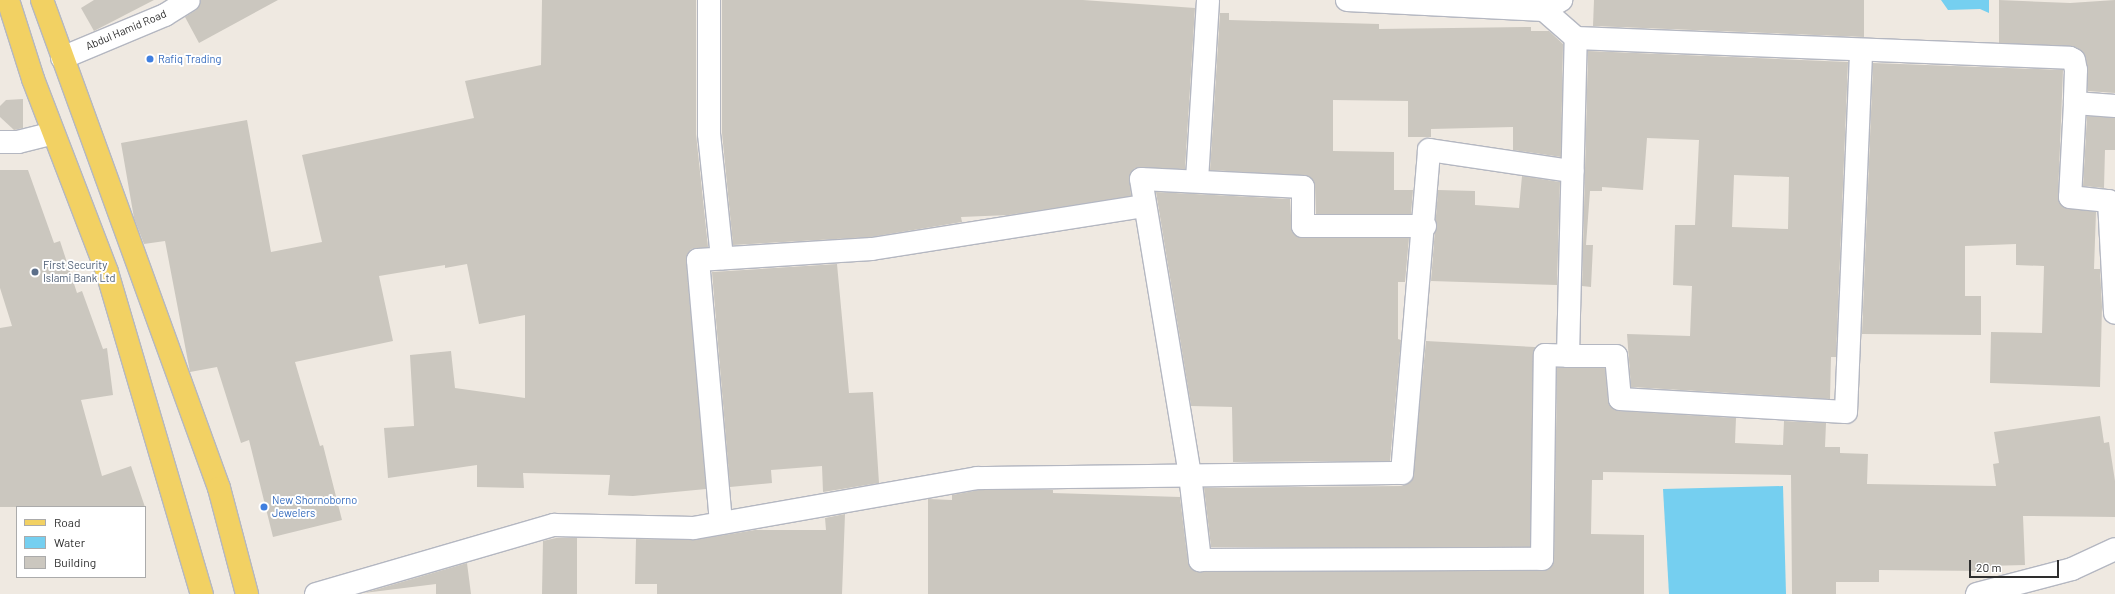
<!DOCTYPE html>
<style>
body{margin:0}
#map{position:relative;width:2115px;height:594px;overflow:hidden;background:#efe9e1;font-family:Barlow,sans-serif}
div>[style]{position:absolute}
.water>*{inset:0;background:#75cff0}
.building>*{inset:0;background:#cbc7bf}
.roads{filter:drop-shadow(1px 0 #b4b7c1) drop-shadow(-1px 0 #b4b7c1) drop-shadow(0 1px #b4b7c1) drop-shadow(0 -1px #b4b7c1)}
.minor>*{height:22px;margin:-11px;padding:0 11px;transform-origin:11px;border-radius:11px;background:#fff}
.major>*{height:22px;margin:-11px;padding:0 11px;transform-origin:11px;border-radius:11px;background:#f2d163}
.dots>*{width:11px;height:11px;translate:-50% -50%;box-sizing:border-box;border:2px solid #fff;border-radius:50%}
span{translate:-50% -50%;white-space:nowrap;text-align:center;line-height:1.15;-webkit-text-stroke:4px #fff;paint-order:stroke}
.street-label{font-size:11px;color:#2e2e2e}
.shop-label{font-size:11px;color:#366cbe}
.left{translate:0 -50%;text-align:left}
.service-label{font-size:11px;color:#4e5e75}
.legend{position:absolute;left:16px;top:506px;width:130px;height:72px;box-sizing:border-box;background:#fff;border:1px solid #ababab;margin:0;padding:5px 7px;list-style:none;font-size:12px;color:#2e2e2e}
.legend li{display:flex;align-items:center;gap:8px;height:20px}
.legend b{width:20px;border:1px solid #ababab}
.scale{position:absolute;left:1969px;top:560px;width:90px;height:18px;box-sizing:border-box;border:2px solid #2e2e2e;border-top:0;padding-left:5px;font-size:12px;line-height:14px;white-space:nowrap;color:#2e2e2e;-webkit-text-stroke:3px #fff;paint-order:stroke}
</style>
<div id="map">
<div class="water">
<div style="clip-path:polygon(1941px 0,1989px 0,1989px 13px,1980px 9px,1948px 10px)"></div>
<div style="clip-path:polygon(1783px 486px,1786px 594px,1669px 594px,1663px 489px)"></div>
</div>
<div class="building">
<div style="clip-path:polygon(94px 0,154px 0,94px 31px,81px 8px)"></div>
<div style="clip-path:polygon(201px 0,278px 0,199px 43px,185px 17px,196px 10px)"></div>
<div style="clip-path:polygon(542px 0,696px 0,696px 134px,708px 247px,691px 249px,686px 261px,706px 489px,633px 496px,608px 495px,610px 475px,523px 473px,524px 488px,477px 487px,477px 465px,388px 478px,384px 428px,414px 426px,410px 355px,451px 351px,455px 388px,525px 398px,525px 315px,479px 324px,467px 264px,445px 268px,445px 265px,379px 276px,393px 341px,295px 362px,320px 446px,323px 445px,342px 520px,273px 537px,249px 440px,241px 443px,217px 367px,190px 372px,165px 241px,144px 244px,134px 218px,121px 143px,247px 120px,271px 252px,322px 242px,302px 155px,474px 118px,465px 81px,541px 65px)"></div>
<div style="clip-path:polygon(722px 0,1083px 0,1195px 8px,1185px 169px,1135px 168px,1130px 174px,1131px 196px,1009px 215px,961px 217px,962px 222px,871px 237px,733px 245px,722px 133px)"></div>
<div style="clip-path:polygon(1594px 0,1864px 0,1864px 37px,1593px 26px)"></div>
<div style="clip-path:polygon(1999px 0,2070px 3px,2115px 0,2115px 93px,2088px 91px,2086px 58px,2076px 47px,1999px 43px)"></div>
<div style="clip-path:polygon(1220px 13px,1229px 13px,1229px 20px,1379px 24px,1379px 29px,1531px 27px,1531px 31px,1549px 31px,1563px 44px,1561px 157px,1513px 150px,1513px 127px,1431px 129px,1431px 137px,1408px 137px,1408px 101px,1333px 100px,1333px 151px,1394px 152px,1394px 190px,1413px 190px,1411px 214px,1316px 214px,1315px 187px,1309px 176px,1210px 170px)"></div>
<div style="clip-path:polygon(evenodd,1588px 51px,1848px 62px,1836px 357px,1831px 357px,1830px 399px,1631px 387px,1627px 334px,1690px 336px,1692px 286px,1673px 285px,1675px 225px,1695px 225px,1699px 140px,1647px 138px,1643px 190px,1602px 187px,1602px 191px,1590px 191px,1586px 245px,1593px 245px,1591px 287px,1582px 286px,1588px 51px,1734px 175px,1789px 177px,1788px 229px,1732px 227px,1734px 175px)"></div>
<div style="clip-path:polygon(1873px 63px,2063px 70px,2058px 197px,2063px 207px,2096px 212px,2094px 269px,2100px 269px,2102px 307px,2100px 387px,1990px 383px,1991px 332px,2042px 333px,2044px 266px,2016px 265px,2016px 244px,1965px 246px,1965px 296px,1981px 296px,1981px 335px,1862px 334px)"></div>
<div style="clip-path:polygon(23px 99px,23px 128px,14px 130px,0 117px,0 106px,6px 100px)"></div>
<div style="clip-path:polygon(2087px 116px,2115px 118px,2115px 150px,2105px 150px,2104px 188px,2083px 186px)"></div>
<div style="clip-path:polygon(0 170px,28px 170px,54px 243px,60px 241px,77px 293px,82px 291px,103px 349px,107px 348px,113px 395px,81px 400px,102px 476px,131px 466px,145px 507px,0 507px,0 328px,12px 326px,0 288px)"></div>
<div style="clip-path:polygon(1522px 176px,1560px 182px,1557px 285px,1431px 281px,1438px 190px,1475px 191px,1475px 205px,1519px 208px)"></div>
<div style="clip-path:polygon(1156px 192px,1290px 199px,1292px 232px,1303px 238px,1409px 238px,1405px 282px,1398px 282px,1398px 339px,1401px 340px,1390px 461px,1233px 462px,1232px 407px,1191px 406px)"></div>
<div style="clip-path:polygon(837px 264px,849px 393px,873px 392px,879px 483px,823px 492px,822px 466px,771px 470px,772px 483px,730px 487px,712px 272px)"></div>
<div style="clip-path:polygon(1426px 341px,1535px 347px,1530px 547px,1211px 547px,1204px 488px,1402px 486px,1412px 480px)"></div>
<div style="clip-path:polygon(1557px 368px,1605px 368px,1608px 400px,1619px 411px,1736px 418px,1735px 443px,1783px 445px,1784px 421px,1826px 423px,1825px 447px,1840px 447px,1840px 453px,1868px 454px,1867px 484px,1996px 486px,1993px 464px,1999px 463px,1994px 432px,2100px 416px,2104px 443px,2109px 442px,2115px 481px,2115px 517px,2023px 516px,2025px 565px,1986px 566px,1985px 571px,1879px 570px,1879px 582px,1836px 582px,1836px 594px,1792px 594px,1791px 475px,1603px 472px,1603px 480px,1592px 480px,1591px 534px,1644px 535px,1644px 594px,928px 594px,928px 499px,952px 500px,952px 495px,979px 490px,1053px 490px,1053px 493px,1180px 497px,1188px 562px,1200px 572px,1548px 570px,1554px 559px)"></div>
<div style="clip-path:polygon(845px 514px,842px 594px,657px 594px,657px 584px,635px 584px,636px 539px,694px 540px,755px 530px,826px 530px,825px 518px)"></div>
<div style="clip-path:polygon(556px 538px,577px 538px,577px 594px,542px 594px,543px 541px)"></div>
<div style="clip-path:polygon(467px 563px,471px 594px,436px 594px,436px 584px,364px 593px)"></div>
</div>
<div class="roads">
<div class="minor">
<div style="left:709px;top:0;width:134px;rotate:90deg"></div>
<div style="left:709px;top:134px;width:125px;rotate:84deg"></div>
<div style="left:1347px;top:0;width:197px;rotate:2.9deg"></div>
<div style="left:1544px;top:10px;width:20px;rotate:-30deg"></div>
<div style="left:1544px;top:10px;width:43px;rotate:41.2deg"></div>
<div style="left:1576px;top:38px;width:494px;rotate:2.3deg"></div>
<div style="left:2070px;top:58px;width:4px;rotate:27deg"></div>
<div style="left:2074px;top:60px;width:10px;rotate:79deg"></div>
<div style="left:2076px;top:70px;width:33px;rotate:92deg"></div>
<div style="left:2075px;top:103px;width:40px;rotate:4.3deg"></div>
<div style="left:62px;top:58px;width:112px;rotate:-22.7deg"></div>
<div style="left:165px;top:15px;width:28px;rotate:-32deg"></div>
<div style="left:2075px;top:103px;width:94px;rotate:93deg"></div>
<div style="left:2070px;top:197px;width:39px;rotate:6deg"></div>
<div style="left:2109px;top:201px;width:112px;rotate:86.9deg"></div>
<div style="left:0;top:142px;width:18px"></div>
<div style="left:18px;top:142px;width:36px;rotate:-14deg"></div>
<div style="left:1197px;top:180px;width:180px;rotate:-86.5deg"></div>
<div style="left:1425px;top:226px;width:122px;rotate:180deg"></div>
<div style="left:1303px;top:226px;width:39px;rotate:-90deg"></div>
<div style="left:1303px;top:187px;width:162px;rotate:-177.2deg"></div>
<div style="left:1141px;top:179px;width:300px;rotate:80.6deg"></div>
<div style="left:1190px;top:475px;width:86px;rotate:83.3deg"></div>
<div style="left:1200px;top:560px;width:342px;rotate:-0.2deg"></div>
<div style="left:1542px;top:559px;width:204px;rotate:-89.2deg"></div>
<div style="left:1545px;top:355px;width:23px;rotate:2deg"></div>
<div style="left:1568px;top:356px;width:318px;rotate:-88.6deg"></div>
<div style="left:1568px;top:356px;width:48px"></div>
<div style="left:1616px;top:356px;width:43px;rotate:84.7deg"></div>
<div style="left:1620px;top:399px;width:226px;rotate:3.3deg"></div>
<div style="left:1846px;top:412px;width:361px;rotate:-87.6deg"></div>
<div style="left:721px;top:523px;width:264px;rotate:-95deg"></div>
<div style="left:698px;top:260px;width:174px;rotate:-3.6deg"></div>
<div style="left:872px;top:249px;width:276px;rotate:-9deg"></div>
<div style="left:316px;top:594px;width:248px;rotate:-16.2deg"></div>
<div style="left:554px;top:525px;width:140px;rotate:1.2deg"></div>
<div style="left:694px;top:528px;width:287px;rotate:-10deg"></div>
<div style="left:977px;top:478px;width:425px;rotate:-0.7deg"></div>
<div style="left:1402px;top:473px;width:324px;rotate:-85.2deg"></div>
<div style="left:1429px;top:150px;width:145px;rotate:8.4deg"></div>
<div style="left:1977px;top:594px;width:98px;rotate:-14.7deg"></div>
<div style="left:2072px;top:569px;width:47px;rotate:-24.9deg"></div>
</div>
<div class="major">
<div style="left:8px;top:0;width:83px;rotate:72.4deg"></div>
<div style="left:33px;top:79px;width:207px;rotate:69deg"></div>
<div style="left:107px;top:272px;width:336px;rotate:73.6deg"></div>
<div style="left:42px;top:0;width:519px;rotate:70.06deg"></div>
<div style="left:219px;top:488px;width:110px;rotate:75.2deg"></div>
</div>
</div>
<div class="dots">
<div style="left:150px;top:59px;background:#3f7fe0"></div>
<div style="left:35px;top:272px;background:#5c6f8a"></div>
<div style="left:264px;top:507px;background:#3f7fe0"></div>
</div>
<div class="street-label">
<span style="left:126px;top:30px;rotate:-23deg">Abdul Hamid Road</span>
</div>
<div class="shop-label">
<span class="left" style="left:158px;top:59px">Rafiq Trading</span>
<span class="left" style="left:272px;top:507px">New Shornoborno<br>Jewelers</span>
</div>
<div class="service-label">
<span class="left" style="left:43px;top:272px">First Security<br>Islami Bank Ltd</span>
</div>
<ul class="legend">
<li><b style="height:5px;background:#f2d163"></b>Road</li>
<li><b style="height:11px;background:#75cff0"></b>Water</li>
<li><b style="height:11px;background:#cbc7bf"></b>Building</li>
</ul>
<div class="scale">20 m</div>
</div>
